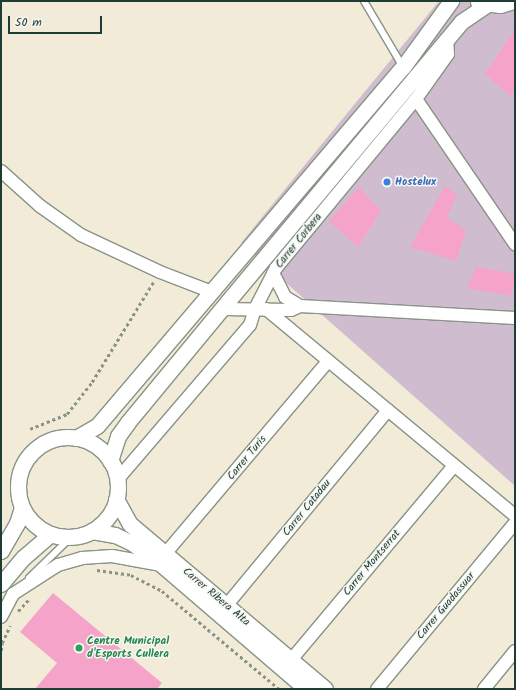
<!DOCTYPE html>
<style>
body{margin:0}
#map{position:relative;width:516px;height:690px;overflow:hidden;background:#f2ebd8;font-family:Kalam,sans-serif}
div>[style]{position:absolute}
.industrial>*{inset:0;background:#cfbdcf}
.building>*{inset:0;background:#f6a3c9}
.path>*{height:2.5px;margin-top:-1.25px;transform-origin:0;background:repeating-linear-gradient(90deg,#889486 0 3px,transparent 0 6px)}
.roads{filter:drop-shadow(1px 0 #889486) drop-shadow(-1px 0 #889486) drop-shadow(0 1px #889486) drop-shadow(0 -1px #889486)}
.service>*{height:6px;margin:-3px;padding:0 3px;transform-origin:3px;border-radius:3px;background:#fff}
.minor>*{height:12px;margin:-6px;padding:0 6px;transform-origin:6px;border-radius:6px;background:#fff}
.tertiary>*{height:15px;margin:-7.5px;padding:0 7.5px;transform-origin:7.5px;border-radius:7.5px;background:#fff}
.tertiary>.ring{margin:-7.5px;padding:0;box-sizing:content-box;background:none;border:15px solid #fff;border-radius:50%}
.dots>*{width:11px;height:11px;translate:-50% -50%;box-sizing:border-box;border:2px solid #f6f6f2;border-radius:50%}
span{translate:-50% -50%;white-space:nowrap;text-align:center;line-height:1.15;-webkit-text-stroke:3px #f6f6f2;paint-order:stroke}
.shop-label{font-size:11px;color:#366cbe;font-weight:700}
.left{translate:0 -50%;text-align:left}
.street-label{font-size:11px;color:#1f3d34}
.leisure-label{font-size:11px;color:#27864d;font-weight:700}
.frame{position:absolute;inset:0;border:2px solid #1f3d34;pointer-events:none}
.scale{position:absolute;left:8px;top:16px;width:94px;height:18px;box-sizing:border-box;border:2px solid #1f3d34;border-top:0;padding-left:5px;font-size:12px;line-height:14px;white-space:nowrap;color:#1f3d34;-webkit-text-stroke:3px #f6f6f2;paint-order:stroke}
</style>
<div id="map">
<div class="industrial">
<div style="clip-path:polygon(439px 1px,515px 1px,515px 486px,241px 243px)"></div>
</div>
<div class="building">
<div style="clip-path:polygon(515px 29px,515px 89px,510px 96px,485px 74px)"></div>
<div style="clip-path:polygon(445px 186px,457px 195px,447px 218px,466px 230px,456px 261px,410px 247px)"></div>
<div style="clip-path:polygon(359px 187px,381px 211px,358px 247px,329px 221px)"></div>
<div style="clip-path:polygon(476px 267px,515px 274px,511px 296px,467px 288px)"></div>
<div style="clip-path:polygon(53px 593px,162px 683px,157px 689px,35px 689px,57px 663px,20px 632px)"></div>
</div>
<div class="path">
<div style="left:30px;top:429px;width:40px;rotate:-22deg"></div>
<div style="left:67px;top:414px;width:41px;rotate:-52deg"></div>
<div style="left:92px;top:382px;width:119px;rotate:-58.5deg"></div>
<div style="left:97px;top:570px;width:34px;rotate:8deg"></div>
<div style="left:131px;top:575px;width:35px;rotate:27deg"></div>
<div style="left:162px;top:591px;width:153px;rotate:39.9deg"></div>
<div style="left:18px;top:611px;width:18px;rotate:-47deg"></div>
<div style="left:1px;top:651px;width:8px;rotate:-83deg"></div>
<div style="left:2px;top:643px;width:19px;rotate:-65deg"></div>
</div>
<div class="roads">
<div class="service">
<div style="left:364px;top:1px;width:77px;rotate:59.4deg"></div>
<div style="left:29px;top:578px;width:52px;rotate:-44.2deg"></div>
<div style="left:66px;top:542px;width:9px;rotate:-32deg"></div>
</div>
<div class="minor">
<div style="left:416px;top:99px;width:176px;rotate:55.7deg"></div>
<div style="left:1px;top:171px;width:52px;rotate:41.9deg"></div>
<div style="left:40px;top:206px;width:50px;rotate:35.3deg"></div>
<div style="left:81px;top:235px;width:87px;rotate:25.1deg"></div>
<div style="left:160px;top:272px;width:56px;rotate:21deg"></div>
<div style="left:273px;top:273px;width:27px;rotate:63deg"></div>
<div style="left:285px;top:297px;width:17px;rotate:31deg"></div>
<div style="left:222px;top:309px;width:69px;rotate:0.8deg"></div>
<div style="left:291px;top:310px;width:10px;rotate:-24deg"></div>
<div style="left:300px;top:306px;width:215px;rotate:3.2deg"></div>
<div style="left:266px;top:309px;width:324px;rotate:39.7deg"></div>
<div style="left:117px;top:480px;width:204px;rotate:-49.4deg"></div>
<div style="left:250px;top:325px;width:17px;rotate:-73deg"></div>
<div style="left:255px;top:309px;width:46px;rotate:-62.9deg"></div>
<div style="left:276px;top:268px;width:219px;rotate:-50.4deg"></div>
<div style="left:416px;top:99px;width:55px;rotate:-54.6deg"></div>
<div style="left:448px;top:54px;width:15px;rotate:-94deg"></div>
<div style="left:165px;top:554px;width:253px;rotate:-49.8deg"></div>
<div style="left:226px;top:606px;width:254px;rotate:-50.4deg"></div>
<div style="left:1px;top:617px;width:26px;rotate:-62deg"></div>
<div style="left:13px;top:594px;width:54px;rotate:-32.8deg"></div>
<div style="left:58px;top:565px;width:25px;rotate:-16deg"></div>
<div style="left:82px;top:558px;width:30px;rotate:-4deg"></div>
<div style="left:112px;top:556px;width:50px;rotate:10.4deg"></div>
<div style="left:291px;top:660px;width:253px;rotate:-50deg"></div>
<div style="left:377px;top:689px;width:216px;rotate:-50.3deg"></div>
<div style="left:484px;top:689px;width:49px;rotate:-50.8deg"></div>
</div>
<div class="tertiary">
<div style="left:478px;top:2px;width:22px;rotate:8deg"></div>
<div style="left:500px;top:5px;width:15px;rotate:-16deg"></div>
<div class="ring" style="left:18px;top:437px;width:85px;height:85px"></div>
<div style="left:76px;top:438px;width:24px;rotate:-30deg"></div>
<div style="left:97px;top:426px;width:472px;rotate:-49.6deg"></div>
<div style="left:403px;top:67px;width:82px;rotate:-54deg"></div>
<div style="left:110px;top:461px;width:26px;rotate:-72deg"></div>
<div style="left:118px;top:436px;width:17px;rotate:-54deg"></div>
<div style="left:128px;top:422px;width:157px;rotate:-50.4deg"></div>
<div style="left:228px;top:301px;width:363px;rotate:-50.1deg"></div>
<div style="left:461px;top:22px;width:32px;rotate:-34deg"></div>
<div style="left:116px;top:499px;width:29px;rotate:61deg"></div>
<div style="left:130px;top:524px;width:255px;rotate:40.2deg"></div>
<div style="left:92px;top:531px;width:23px;rotate:10deg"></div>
<div style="left:115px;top:535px;width:19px;rotate:25deg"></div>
<div style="left:132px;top:543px;width:37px;rotate:36deg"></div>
<div style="left:162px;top:565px;width:190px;rotate:40.7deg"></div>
<div style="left:1px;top:551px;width:32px;rotate:-60deg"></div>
<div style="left:17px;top:523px;width:16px;rotate:-72deg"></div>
<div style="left:1px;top:584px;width:35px;rotate:-50deg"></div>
<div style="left:24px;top:557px;width:35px;rotate:-41deg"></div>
</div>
</div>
<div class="dots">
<div style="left:387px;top:182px;background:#3f7fe0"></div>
<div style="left:79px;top:648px;background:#2e9e5b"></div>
</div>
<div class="shop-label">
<span class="left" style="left:395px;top:182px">Hostelux</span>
</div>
<div class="street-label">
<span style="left:299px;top:241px;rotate:-51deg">Carrer Corbera</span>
<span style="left:247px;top:458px;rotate:-50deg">Carrer Turis</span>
<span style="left:307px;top:508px;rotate:-51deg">Carrer Catadau</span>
<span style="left:372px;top:563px;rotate:-50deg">Carrer Montserrat</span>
<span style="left:216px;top:597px;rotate:40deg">Carrer Ribera Alta</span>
<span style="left:446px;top:606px;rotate:-50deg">Carrer Guadassuar</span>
</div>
<div class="leisure-label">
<span class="left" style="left:87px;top:648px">Centre Municipal<br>d'Esports Cullera</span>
</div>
<div class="frame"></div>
<div class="scale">50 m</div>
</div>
